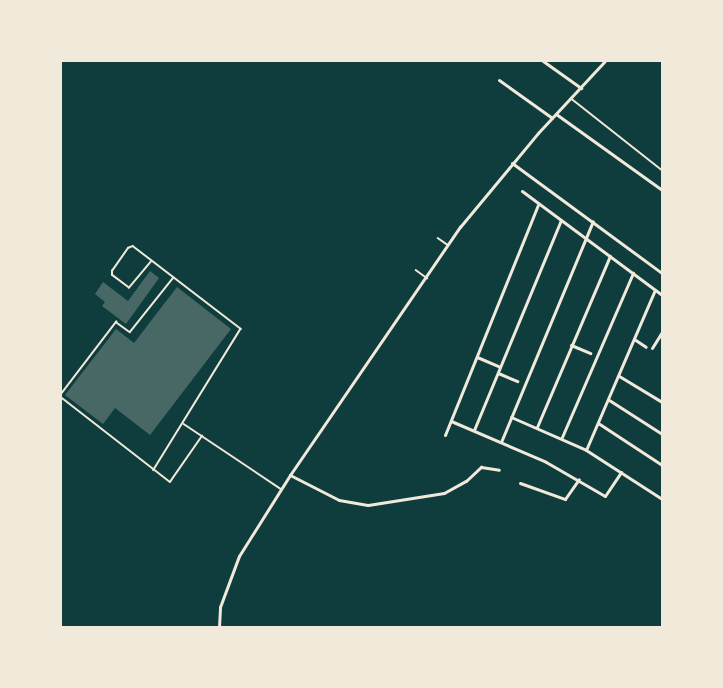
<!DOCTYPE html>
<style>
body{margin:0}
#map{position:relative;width:723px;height:688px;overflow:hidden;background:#0f3d3e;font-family:Arial,sans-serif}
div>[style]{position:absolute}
.building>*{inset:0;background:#486865}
.service>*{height:1.5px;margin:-0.75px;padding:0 0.75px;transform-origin:0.75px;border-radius:0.75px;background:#f1e9da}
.minor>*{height:3px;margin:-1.5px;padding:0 1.5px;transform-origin:1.5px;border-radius:1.5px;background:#f1e9da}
span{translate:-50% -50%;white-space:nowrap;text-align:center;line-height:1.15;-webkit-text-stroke:4px #f1e9da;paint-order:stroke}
.frame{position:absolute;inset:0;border:62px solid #f1e9da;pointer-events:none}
</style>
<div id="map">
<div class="building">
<div style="clip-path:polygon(150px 271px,159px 278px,126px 324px,102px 306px,105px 302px,95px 294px,103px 282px,128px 301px)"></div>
<div style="clip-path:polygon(177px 287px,231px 329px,150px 435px,115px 408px,103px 424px,65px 395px,116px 329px,134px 343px)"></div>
</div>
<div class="service">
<div style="left:572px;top:99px;width:115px;rotate:38.3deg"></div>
<div style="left:438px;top:238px;width:12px;rotate:35deg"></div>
<div style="left:152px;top:261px;width:35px;rotate:130deg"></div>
<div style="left:129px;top:288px;width:21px;rotate:-143deg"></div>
<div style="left:112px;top:275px;width:4px;rotate:-90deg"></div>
<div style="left:112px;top:271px;width:28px;rotate:-55deg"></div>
<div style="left:128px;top:248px;width:5px;rotate:-22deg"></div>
<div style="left:133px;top:246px;width:136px;rotate:37.5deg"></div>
<div style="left:241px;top:329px;width:166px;rotate:121.7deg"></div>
<div style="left:416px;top:270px;width:14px;rotate:36deg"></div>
<div style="left:61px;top:394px;width:91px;rotate:-52.6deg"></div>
<div style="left:116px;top:322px;width:17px;rotate:36deg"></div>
<div style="left:130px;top:332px;width:69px;rotate:-51.5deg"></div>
<div style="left:61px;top:397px;width:138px;rotate:37.9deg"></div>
<div style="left:170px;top:482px;width:56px;rotate:-55.2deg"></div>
<div style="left:184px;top:424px;width:117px;rotate:33.8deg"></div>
</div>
<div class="minor">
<div style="left:543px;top:61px;width:47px;rotate:35.4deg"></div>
<div style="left:499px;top:80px;width:65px;rotate:35.6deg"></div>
<div style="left:556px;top:114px;width:130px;rotate:35.6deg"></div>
<div style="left:512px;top:163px;width:186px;rotate:36.3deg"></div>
<div style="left:522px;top:191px;width:174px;rotate:36.6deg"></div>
<div style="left:634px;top:339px;width:14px;rotate:34deg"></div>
<div style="left:571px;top:345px;width:21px;rotate:23deg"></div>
<div style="left:652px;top:348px;width:19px;rotate:-58deg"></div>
<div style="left:477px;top:357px;width:25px;rotate:23deg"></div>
<div style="left:498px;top:373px;width:21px;rotate:23deg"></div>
<div style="left:619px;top:376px;width:50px;rotate:31.2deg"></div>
<div style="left:609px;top:400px;width:63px;rotate:32.7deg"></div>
<div style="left:511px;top:417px;width:82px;rotate:23.7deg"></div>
<div style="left:586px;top:450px;width:90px;rotate:32.8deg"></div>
<div style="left:451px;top:421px;width:103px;rotate:23.3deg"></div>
<div style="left:546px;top:462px;width:68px;rotate:30deg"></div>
<div style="left:605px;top:496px;width:29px;rotate:-56deg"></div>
<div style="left:598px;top:423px;width:77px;rotate:33.3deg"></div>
<div style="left:537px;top:427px;width:186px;rotate:-66.9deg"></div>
<div style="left:474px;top:430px;width:227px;rotate:-67.5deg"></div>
<div style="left:445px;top:435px;width:248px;rotate:-68deg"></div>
<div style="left:562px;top:437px;width:179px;rotate:-66.6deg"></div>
<div style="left:501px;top:442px;width:239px;rotate:-67.4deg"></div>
<div style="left:586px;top:450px;width:174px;rotate:-66.7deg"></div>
<div style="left:290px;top:475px;width:55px;rotate:27deg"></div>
<div style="left:339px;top:500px;width:29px;rotate:10deg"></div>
<div style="left:368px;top:505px;width:77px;rotate:-9deg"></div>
<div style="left:444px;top:493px;width:25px;rotate:-29deg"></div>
<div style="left:466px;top:481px;width:21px;rotate:-43deg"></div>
<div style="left:481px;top:467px;width:18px;rotate:9deg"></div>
<div style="left:520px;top:483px;width:48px;rotate:19.6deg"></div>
<div style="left:565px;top:499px;width:24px;rotate:-55deg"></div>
<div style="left:219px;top:627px;width:20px;rotate:-87deg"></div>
<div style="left:220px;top:607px;width:54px;rotate:-69.6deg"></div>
<div style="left:239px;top:556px;width:96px;rotate:-57.8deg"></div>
<div style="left:290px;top:475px;width:301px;rotate:-55.6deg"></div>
<div style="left:460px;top:227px;width:122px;rotate:-50.3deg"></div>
<div style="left:538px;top:133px;width:98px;rotate:-47.1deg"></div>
</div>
<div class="frame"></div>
</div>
